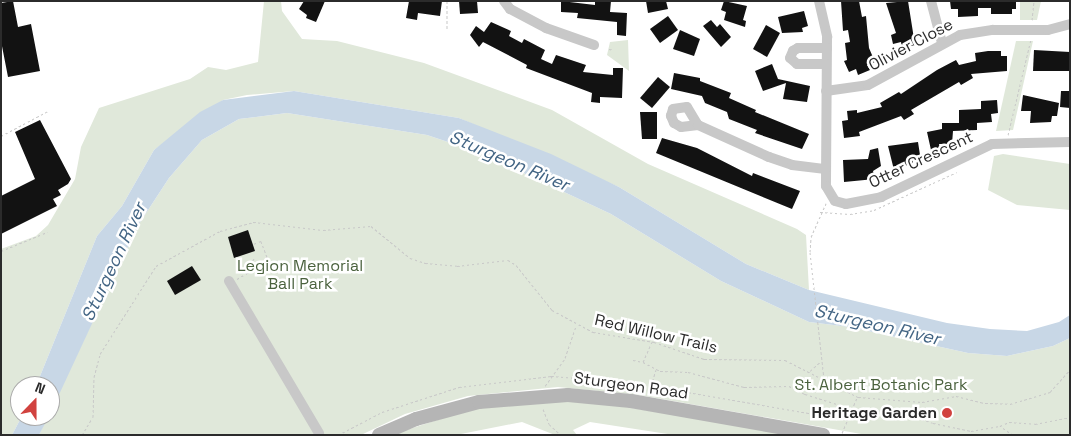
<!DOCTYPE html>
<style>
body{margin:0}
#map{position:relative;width:1071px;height:436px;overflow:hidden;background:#fff;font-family:"Space Grotesk",sans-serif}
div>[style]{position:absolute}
.green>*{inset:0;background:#e0e8da}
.water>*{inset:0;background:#c8d7e6}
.building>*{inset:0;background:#121212}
.path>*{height:1px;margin-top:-0.5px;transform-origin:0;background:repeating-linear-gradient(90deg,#c8c8c8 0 2.5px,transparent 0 5px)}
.street>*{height:10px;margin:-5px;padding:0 5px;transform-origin:5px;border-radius:5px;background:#c8c8c8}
.secondary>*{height:14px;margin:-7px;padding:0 7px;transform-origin:7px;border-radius:7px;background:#b5b5b5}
.dots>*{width:14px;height:14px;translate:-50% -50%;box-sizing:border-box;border:2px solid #fff;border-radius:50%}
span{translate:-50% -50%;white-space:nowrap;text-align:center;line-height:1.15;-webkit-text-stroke:5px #fff;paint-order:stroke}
.street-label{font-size:16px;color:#2b2b2b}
.park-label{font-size:16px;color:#4b623e}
.poi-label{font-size:16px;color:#2b2b2b;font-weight:700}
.right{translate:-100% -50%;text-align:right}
.water-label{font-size:18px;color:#436584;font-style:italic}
.frame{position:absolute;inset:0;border:2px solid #2b2b2b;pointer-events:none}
.north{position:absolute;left:10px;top:376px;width:50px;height:50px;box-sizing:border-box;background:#fff;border:1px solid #aaa;border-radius:50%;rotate:22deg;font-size:14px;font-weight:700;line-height:20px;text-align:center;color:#2b2b2b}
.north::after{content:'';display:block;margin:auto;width:18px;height:22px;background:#d1423f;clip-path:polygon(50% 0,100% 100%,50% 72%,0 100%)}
</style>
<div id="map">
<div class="green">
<div style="clip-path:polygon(264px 1px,281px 1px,282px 11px,302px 39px,337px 41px,424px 63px,552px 110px,648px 164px,797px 229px,806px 235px,809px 290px,746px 264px,619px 187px,459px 118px,294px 91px,247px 95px,223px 100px,154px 150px,122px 206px,97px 236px,36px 386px,20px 386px,22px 416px,12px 435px,1px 435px,1px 249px,36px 236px,48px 225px,75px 179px,81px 147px,99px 108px,190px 79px,208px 67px,226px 70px,258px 62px)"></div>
<div style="clip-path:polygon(1020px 1px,1041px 1px,1037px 20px,1020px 20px)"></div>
<div style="clip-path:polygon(628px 40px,629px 71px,607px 55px,610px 42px)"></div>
<div style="clip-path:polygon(1016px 41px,1033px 41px,1013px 130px,996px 131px)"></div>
<div style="clip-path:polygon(287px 113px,427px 135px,481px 153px,611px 214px,721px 281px,809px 322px,850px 327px,968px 353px,1007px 356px,1053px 346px,1070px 338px,1070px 435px,867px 435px,639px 395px,558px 387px,468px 396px,405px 414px,361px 435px,39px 435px,137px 227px,169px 178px,202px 140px,239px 119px)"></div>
<div style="clip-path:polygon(1003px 154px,1070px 164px,1070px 210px,1017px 205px,988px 190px,994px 156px)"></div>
<div style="clip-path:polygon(534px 401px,596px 402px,796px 435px,674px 435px,590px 422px,573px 430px,577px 435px,555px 435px,522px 422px,456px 435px,391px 435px,468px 410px)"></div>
</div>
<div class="water">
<div style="clip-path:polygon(294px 91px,459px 118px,551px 154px,619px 187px,746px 264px,809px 290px,947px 323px,990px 329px,1027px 331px,1059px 322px,1070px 315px,1070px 338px,1053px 346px,1007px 356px,968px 353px,850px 327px,809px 322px,721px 281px,611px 214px,481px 153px,427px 135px,287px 113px,239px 119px,202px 140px,169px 178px,137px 227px,50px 414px,50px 386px,36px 386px,97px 236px,122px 206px,154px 150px,200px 112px,223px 100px)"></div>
<div style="clip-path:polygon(22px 416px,49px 416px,39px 435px,12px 435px)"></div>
</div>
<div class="building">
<div style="clip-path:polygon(13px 1px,18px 27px,31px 24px,40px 71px,8px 77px,1px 41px,1px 3px)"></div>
<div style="clip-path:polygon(325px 1px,316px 22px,306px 18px,307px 15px,299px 9px,304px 1px)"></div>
<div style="clip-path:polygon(409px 1px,442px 1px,440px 16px,418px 13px,417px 20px,406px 18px)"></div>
<div style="clip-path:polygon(459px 1px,477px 1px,478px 13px,460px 14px)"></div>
<div style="clip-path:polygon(561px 1px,595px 5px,595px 1px,611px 1px,610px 12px,627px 13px,626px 36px,617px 35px,617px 22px,577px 18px,578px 13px,561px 12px)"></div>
<div style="clip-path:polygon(646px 1px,666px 1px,668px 9px,648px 13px)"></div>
<div style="clip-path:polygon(724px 1px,747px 6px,743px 20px,746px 21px,745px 27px,724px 20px,726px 12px,721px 10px)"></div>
<div style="clip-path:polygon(841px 1px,859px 1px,862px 17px,866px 16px,869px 48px,875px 62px,867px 65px,870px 70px,858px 75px,856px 69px,849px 72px,844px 61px,847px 60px,845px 43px,850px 42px,848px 30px,843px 31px)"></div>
<div style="clip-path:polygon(908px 1px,915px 45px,902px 48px,901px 42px,893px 44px,891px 35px,896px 33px,886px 3px)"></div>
<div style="clip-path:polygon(950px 1px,1016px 1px,1016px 9px,1012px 9px,1012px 14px,991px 14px,991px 8px,978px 8px,978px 16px,958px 17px,958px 9px,951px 9px)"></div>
<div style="clip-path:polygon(804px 11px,808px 26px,802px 28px,803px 32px,782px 33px,778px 17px)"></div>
<div style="clip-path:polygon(668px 16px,678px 30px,660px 43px,650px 29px)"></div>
<div style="clip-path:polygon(711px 20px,717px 27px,720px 24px,731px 37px,721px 47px,703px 26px)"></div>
<div style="clip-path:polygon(491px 22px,511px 31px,509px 36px,522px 43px,524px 39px,545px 50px,541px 59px,552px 64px,556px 55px,586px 65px,583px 72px,613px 75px,613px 68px,623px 68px,622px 98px,600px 97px,600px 103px,591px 102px,592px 93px,526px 68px,527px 65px,483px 42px,479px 47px,470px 35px,476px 26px,484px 32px)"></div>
<div style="clip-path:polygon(766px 25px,780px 33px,767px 57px,753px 49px)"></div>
<div style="clip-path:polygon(680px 30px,700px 39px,694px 56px,673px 49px)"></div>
<div style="clip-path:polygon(1034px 50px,1070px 52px,1070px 71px,1033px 71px)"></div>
<div style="clip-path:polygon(988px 51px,1001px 51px,1001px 56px,1007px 56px,1007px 71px,971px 74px,973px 78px,961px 85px,959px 82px,911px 110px,914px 114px,904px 120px,901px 116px,859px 132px,860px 136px,844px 138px,842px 121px,848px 120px,847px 111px,857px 110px,857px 113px,882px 107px,880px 103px,899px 92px,901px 94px,937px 70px,956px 60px,959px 65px,976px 61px,975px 53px)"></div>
<div style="clip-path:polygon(772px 64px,778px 79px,810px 86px,807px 102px,783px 99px,786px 83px,763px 91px,755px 71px)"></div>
<div style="clip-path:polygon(674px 73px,700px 78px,700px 81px,731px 93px,729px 98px,756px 110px,755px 112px,809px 134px,802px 149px,755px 133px,757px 130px,729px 119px,727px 112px,705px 103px,702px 96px,671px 89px)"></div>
<div style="clip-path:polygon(658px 77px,670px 87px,652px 108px,640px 98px)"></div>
<div style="clip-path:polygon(1061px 91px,1070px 91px,1070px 108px,1060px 107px)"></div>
<div style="clip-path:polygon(1023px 95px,1059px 103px,1057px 116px,1052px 116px,1051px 122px,1030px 123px,1031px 111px,1021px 111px)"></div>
<div style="clip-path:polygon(997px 100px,998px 113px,991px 114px,992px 122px,977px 123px,977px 130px,953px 131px,952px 144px,939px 144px,940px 149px,931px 150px,927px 132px,942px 129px,942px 123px,959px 123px,959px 110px,981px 109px,981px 101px)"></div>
<div style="clip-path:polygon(640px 112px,657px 112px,657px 139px,642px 139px)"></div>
<div style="clip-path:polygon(40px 120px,71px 179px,68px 184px,58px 190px,61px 195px,53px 199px,57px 206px,1px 234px,1px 196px,35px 179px,15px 132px)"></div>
<div style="clip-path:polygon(662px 138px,697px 148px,752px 176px,753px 173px,800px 191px,792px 209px,656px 153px)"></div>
<div style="clip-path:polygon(918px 142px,920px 155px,912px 156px,913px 163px,894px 170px,888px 146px)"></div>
<div style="clip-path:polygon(878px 148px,881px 166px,873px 171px,875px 179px,844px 182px,843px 160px,868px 159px,870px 150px)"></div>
<div style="clip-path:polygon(248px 230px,255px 251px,234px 258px,228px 237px)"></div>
<div style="clip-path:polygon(192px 266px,201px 280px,175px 295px,167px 281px)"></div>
</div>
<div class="path">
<div style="left:447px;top:1px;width:28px;rotate:90deg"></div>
<div style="left:1032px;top:20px;width:19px;rotate:-84deg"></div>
<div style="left:609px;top:49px;width:5px;rotate:11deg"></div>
<div style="left:1008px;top:135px;width:99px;rotate:-76.5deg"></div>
<div style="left:1px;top:136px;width:53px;rotate:-28deg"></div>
<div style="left:820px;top:212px;width:30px;rotate:4deg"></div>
<div style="left:850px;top:214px;width:24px;rotate:-9deg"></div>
<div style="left:874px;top:210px;width:91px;rotate:-24.6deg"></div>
<div style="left:1px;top:251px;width:50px;rotate:-22.4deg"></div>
<div style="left:246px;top:274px;width:18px;rotate:-63deg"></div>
<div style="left:237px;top:279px;width:31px;rotate:-31deg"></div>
<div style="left:264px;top:263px;width:7px;rotate:-63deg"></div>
<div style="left:267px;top:257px;width:17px;rotate:-111deg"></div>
<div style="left:261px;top:241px;width:9px;rotate:159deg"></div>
<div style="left:633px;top:360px;width:10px;rotate:11deg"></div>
<div style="left:643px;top:362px;width:22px;rotate:-66deg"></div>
<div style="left:643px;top:362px;width:19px;rotate:28deg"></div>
<div style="left:660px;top:371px;width:28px;rotate:2deg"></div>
<div style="left:688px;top:372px;width:58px;rotate:15deg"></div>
<div style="left:744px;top:387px;width:45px;rotate:-1.3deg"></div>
<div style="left:789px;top:386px;width:18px;rotate:27deg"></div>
<div style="left:805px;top:394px;width:50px;rotate:17.4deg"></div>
<div style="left:853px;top:409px;width:23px;rotate:13deg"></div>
<div style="left:875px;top:414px;width:19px;rotate:-16deg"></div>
<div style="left:893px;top:409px;width:42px;rotate:19.3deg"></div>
<div style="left:933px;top:423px;width:39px;rotate:12deg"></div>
<div style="left:971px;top:431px;width:29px;rotate:-10deg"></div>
<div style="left:810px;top:371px;width:13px;rotate:-42deg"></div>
<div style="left:824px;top:379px;width:128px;rotate:-96.3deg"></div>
<div style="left:810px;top:252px;width:15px;rotate:-86deg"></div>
<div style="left:811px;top:237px;width:37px;rotate:-66deg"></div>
<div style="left:545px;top:386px;width:34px;rotate:-54deg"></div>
<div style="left:565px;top:358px;width:34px;rotate:-71deg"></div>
<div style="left:651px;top:386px;width:17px;rotate:-73deg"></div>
<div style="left:543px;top:409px;width:16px;rotate:68deg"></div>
<div style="left:549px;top:424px;width:16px;rotate:43deg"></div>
<div style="left:842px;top:433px;width:38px;rotate:-67deg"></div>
<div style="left:82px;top:435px;width:21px;rotate:-59deg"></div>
<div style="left:93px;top:417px;width:40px;rotate:-88.6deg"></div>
<div style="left:94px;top:377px;width:24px;rotate:-75deg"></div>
<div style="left:100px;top:354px;width:104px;rotate:-57.5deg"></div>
<div style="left:156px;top:266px;width:73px;rotate:-28.7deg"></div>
<div style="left:220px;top:231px;width:34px;rotate:-15deg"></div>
<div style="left:253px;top:222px;width:70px;rotate:6.5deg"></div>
<div style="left:323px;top:230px;width:48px;rotate:-4.8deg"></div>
<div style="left:371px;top:226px;width:50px;rotate:39.4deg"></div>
<div style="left:410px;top:258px;width:16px;rotate:18deg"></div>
<div style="left:425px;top:263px;width:32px;rotate:5deg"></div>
<div style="left:457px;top:266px;width:51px;rotate:-6.7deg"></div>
<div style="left:508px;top:260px;width:9px;rotate:32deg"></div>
<div style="left:516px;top:265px;width:58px;rotate:51.3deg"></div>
<div style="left:552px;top:310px;width:47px;rotate:28.2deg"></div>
<div style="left:593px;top:332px;width:62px;rotate:9.3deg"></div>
<div style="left:654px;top:342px;width:53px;rotate:18.8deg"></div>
<div style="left:704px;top:359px;width:81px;rotate:0.7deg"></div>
<div style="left:785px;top:360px;width:82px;rotate:26.9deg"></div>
<div style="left:858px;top:397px;width:64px;rotate:4.5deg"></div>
<div style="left:922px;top:402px;width:35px;rotate:-10deg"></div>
<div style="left:956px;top:396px;width:30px;rotate:14deg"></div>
<div style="left:985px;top:403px;width:25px;rotate:2deg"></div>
<div style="left:1010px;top:404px;width:42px;rotate:-16.7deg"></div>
<div style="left:1050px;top:392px;width:30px;rotate:-48deg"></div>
<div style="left:338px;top:435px;width:50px;rotate:-27.6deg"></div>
<div style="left:382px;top:412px;width:81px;rotate:-18deg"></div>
<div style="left:459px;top:387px;width:93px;rotate:-6.8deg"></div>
<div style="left:551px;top:376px;width:78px;rotate:4.4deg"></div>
<div style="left:629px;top:382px;width:222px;rotate:9.8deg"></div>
<div style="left:1013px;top:435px;width:16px;rotate:-145deg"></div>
<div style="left:1000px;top:426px;width:10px;rotate:-24deg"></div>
<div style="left:1009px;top:422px;width:26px;rotate:4deg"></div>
<div style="left:1035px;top:424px;width:36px;rotate:-11deg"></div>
</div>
<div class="street">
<div style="left:504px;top:1px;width:10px;rotate:53deg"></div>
<div style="left:510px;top:9px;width:41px;rotate:27.8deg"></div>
<div style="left:546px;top:28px;width:51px;rotate:19.5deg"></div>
<div style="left:819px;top:1px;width:37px;rotate:77deg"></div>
<div style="left:827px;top:37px;width:149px;rotate:90.4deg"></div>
<div style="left:826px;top:186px;width:17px;rotate:59deg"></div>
<div style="left:835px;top:201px;width:11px;rotate:15deg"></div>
<div style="left:846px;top:204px;width:36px;rotate:-11deg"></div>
<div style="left:881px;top:197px;width:123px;rotate:-25.5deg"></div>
<div style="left:992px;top:144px;width:78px;rotate:-1.5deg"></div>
<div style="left:931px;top:1px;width:43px;rotate:75.3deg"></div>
<div style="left:826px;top:64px;width:29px;rotate:180deg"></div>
<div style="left:797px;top:64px;width:9px;rotate:-139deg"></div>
<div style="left:790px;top:58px;width:8px;rotate:-67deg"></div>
<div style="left:793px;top:51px;width:6px;rotate:-31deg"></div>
<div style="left:798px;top:48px;width:29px"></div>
<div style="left:826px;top:91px;width:42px;rotate:-8.1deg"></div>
<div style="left:868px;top:85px;width:105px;rotate:-28.5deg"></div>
<div style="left:960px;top:35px;width:33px;rotate:-9deg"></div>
<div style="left:993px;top:30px;width:55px"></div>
<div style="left:1048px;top:30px;width:23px;rotate:-15deg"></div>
<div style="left:698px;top:125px;width:17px;rotate:173deg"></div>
<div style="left:681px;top:127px;width:8px;rotate:-150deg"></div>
<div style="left:674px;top:123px;width:8px;rotate:-113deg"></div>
<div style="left:671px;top:116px;width:7px;rotate:-74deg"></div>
<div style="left:673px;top:109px;width:14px;rotate:-8deg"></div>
<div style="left:687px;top:107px;width:21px;rotate:59deg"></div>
<div style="left:698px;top:125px;width:78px;rotate:24.3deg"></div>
<div style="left:769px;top:157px;width:24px;rotate:19deg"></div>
<div style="left:792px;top:165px;width:34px;rotate:7deg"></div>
<div style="left:229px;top:281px;width:177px;rotate:59.4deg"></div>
</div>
<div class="secondary">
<div style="left:379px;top:435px;width:40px;rotate:-23.4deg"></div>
<div style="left:416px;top:419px;width:65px;rotate:-15.1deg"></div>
<div style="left:479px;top:402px;width:89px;rotate:-4.5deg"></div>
<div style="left:568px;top:395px;width:63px;rotate:5.4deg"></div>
<div style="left:631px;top:401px;width:195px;rotate:10deg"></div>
</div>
<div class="dots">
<div style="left:947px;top:413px;background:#d1423f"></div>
</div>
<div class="street-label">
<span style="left:911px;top:45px;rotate:-28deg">Olivier Close</span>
<span style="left:921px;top:160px;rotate:-25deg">Otter Crescent</span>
<span style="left:656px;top:334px;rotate:13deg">Red Willow Trails</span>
<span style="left:631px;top:386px;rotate:8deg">Sturgeon Road</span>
</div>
<div class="park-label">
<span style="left:300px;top:275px">Legion Memorial<br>Ball Park</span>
<span style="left:881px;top:385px">St. Albert Botanic Park</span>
</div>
<div class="poi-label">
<span class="right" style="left:937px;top:413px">Heritage Garden</span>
</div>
<div class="water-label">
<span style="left:509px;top:161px;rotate:23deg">Sturgeon River</span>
<span style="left:114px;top:262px;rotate:-65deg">Sturgeon River</span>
<span style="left:877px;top:325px;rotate:13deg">Sturgeon River</span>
</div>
<div class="frame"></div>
<div class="north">N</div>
</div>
